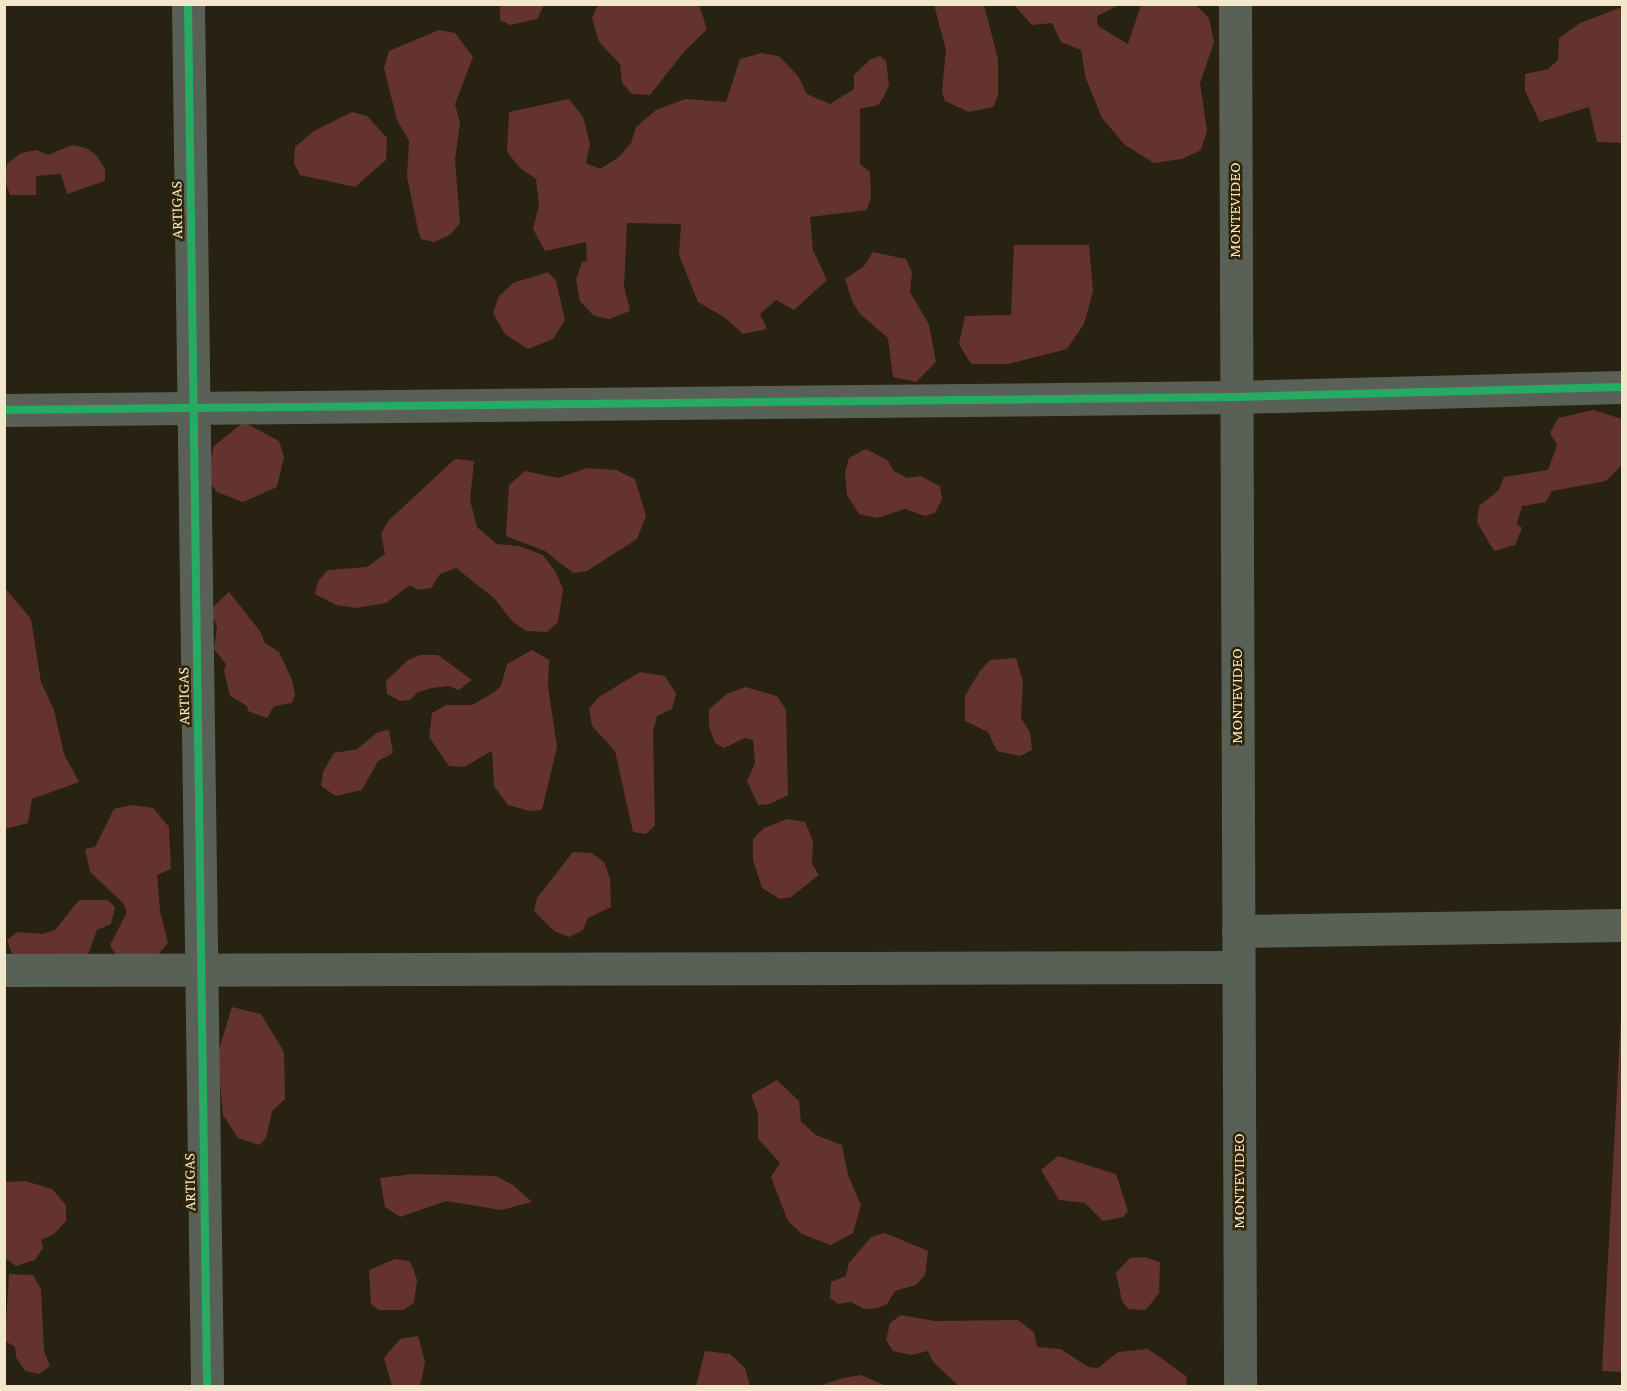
<!DOCTYPE html>
<style>
body{margin:0}
#map{position:relative;width:1627px;height:1391px;overflow:hidden;background:#282212;font-family:"Crimson Pro",serif}
div>[style]{position:absolute}
.green>*{inset:0;background:#64332d}
.street>*{height:33px;margin:-16.5px;padding:0 16.5px;transform-origin:16.5px;border-radius:16.5px;background:#596157}
.cycleway>*{height:8px;margin:-4px;padding:0 4px;transform-origin:4px;border-radius:4px;background:#26ab63}
span{translate:-50% -50%;white-space:nowrap;text-align:center;line-height:1.15;-webkit-text-stroke:5px #312509;paint-order:stroke}
.street-label{font-size:16px;color:#f2e6cb}
.frame{position:absolute;inset:0;border:6px solid #f2e6cb;pointer-events:none}
</style>
<div id="map">
<div class="green">
<div style="clip-path:polygon(500px 5px,500px 4px,544px 5px,537px 19px,510px 25px,500px 20px)"></div>
<div style="clip-path:polygon(598px 5px,699px 5px,707px 29px,683px 53px,650px 95px,632px 94px,622px 83px,620px 64px,599px 42px,592px 18px)"></div>
<div style="clip-path:polygon(934px 5px,984px 5px,998px 59px,998px 96px,993px 107px,969px 112px,945px 101px,942px 92px,946px 50px)"></div>
<div style="clip-path:polygon(1014px 5px,1119px 5px,1097px 16px,1098px 26px,1128px 44px,1141px 5px,1196px 5px,1209px 18px,1214px 42px,1200px 83px,1207px 131px,1201px 150px,1182px 159px,1154px 163px,1125px 145px,1102px 118px,1086px 79px,1081px 50px,1061px 42px,1052px 23px,1032px 25px)"></div>
<div style="clip-path:polygon(1622px 7px,1622px 143px,1597px 142px,1589px 107px,1540px 122px,1525px 91px,1525px 74px,1548px 69px,1558px 60px,1559px 38px,1580px 23px)"></div>
<div style="clip-path:polygon(439px 30px,455px 33px,473px 57px,455px 104px,460px 123px,455px 160px,460px 223px,450px 235px,434px 242px,421px 239px,418px 230px,407px 177px,409px 141px,397px 120px,384px 68px,389px 51px)"></div>
<div style="clip-path:polygon(761px 53px,779px 56px,798px 76px,807px 94px,830px 104px,854px 89px,854px 75px,871px 59px,880px 56px,886px 61px,889px 85px,883px 98px,878px 105px,860px 109px,860px 164px,870px 172px,871px 197px,867px 210px,810px 217px,813px 250px,827px 280px,794px 310px,776px 300px,760px 314px,767px 329px,743px 334px,724px 317px,698px 302px,679px 255px,681px 224px,627px 223px,624px 286px,630px 311px,609px 319px,594px 316px,580px 301px,576px 280px,582px 262px,587px 261px,586px 242px,545px 251px,533px 229px,539px 205px,536px 179px,520px 168px,507px 152px,509px 112px,569px 99px,583px 117px,590px 144px,586px 163px,600px 169px,619px 157px,631px 143px,636px 127px,656px 110px,685px 99px,726px 102px,740px 59px)"></div>
<div style="clip-path:polygon(352px 112px,367px 116px,387px 138px,386px 160px,355px 187px,300px 175px,294px 164px,295px 147px,314px 131px)"></div>
<div style="clip-path:polygon(72px 145px,86px 148px,97px 156px,105px 169px,105px 181px,67px 194px,61px 174px,36px 176px,36px 195px,10px 195px,5px 180px,7px 164px,21px 153px,37px 150px,48px 155px)"></div>
<div style="clip-path:polygon(1014px 245px,1089px 245px,1093px 291px,1084px 324px,1067px 349px,1008px 364px,971px 364px,959px 344px,965px 316px,1011px 315px)"></div>
<div style="clip-path:polygon(873px 252px,906px 259px,912px 272px,910px 292px,929px 325px,936px 362px,916px 382px,893px 377px,888px 338px,860px 314px,852px 301px,845px 279px,864px 266px)"></div>
<div style="clip-path:polygon(548px 272px,556px 281px,565px 320px,553px 339px,528px 349px,505px 334px,493px 313px,499px 296px,513px 283px)"></div>
<div style="clip-path:polygon(1593px 410px,1622px 419px,1622px 465px,1606px 481px,1552px 491px,1546px 502px,1522px 506px,1517px 524px,1522px 528px,1515px 545px,1494px 551px,1477px 522px,1479px 506px,1499px 490px,1504px 477px,1548px 470px,1557px 445px,1550px 433px,1558px 418px)"></div>
<div style="clip-path:polygon(244px 422px,279px 441px,284px 457px,277px 487px,243px 502px,217px 492px,207px 478px,214px 446px)"></div>
<div style="clip-path:polygon(866px 449px,887px 460px,894px 471px,907px 478px,920px 476px,940px 486px,942px 499px,935px 513px,925px 516px,905px 509px,877px 518px,859px 514px,847px 495px,845px 472px,849px 458px)"></div>
<div style="clip-path:polygon(455px 459px,474px 461px,470px 500px,477px 527px,497px 544px,519px 546px,543px 555px,555px 571px,563px 589px,558px 622px,547px 632px,526px 631px,511px 620px,495px 599px,456px 568px,440px 574px,431px 588px,418px 590px,410px 585px,386px 603px,356px 608px,336px 605px,315px 594px,318px 581px,328px 570px,367px 567px,385px 554px,381px 534px,388px 521px)"></div>
<div style="clip-path:polygon(587px 468px,616px 470px,635px 479px,646px 516px,637px 539px,587px 571px,573px 573px,545px 551px,506px 536px,509px 485px,525px 471px,558px 478px)"></div>
<div style="clip-path:polygon(4px 587px,31px 619px,41px 682px,54px 710px,64px 754px,79px 782px,32px 799px,28px 823px,5px 829px)"></div>
<div style="clip-path:polygon(229px 592px,260px 631px,265px 643px,279px 652px,292px 680px,295px 695px,292px 703px,274px 706px,267px 718px,248px 711px,247px 706px,230px 696px,224px 671px,226px 664px,214px 649px,217px 627px,210px 610px)"></div>
<div style="clip-path:polygon(532px 650px,549px 660px,548px 686px,557px 747px,542px 810px,529px 811px,508px 805px,494px 786px,492px 751px,464px 767px,449px 766px,429px 737px,432px 713px,446px 705px,472px 705px,493px 693px,501px 686px,507px 664px)"></div>
<div style="clip-path:polygon(420px 655px,438px 655px,472px 680px,459px 690px,448px 686px,432px 688px,418px 692px,410px 700px,400px 701px,387px 694px,386px 681px,408px 660px)"></div>
<div style="clip-path:polygon(1016px 658px,1023px 681px,1021px 718px,1030px 732px,1032px 750px,1020px 756px,997px 751px,988px 732px,965px 721px,965px 696px,980px 671px,990px 660px)"></div>
<div style="clip-path:polygon(640px 672px,665px 676px,676px 694px,672px 709px,657px 716px,653px 732px,655px 826px,646px 834px,633px 832px,615px 751px,592px 726px,589px 708px,599px 697px)"></div>
<div style="clip-path:polygon(745px 687px,777px 696px,786px 710px,788px 795px,770px 804px,758px 805px,747px 781px,755px 763px,753px 740px,745px 738px,724px 748px,715px 743px,709px 726px,709px 709px,727px 694px)"></div>
<div style="clip-path:polygon(389px 730px,393px 753px,378px 761px,362px 790px,336px 796px,321px 786px,323px 772px,334px 753px,357px 749px,378px 732px)"></div>
<div style="clip-path:polygon(131px 805px,153px 808px,169px 827px,171px 869px,157px 875px,160px 911px,168px 943px,154px 959px,118px 959px,110px 945px,127px 912px,124px 904px,90px 872px,85px 849px,95px 847px,114px 809px)"></div>
<div style="clip-path:polygon(787px 819px,805px 822px,813px 841px,812px 864px,819px 875px,791px 897px,780px 899px,762px 888px,753px 860px,753px 839px,764px 828px)"></div>
<div style="clip-path:polygon(573px 852px,591px 853px,604px 862px,610px 878px,611px 907px,588px 918px,583px 930px,569px 937px,554px 931px,534px 911px,537px 898px)"></div>
<div style="clip-path:polygon(79px 900px,107px 900px,115px 907px,111px 924px,97px 930px,85px 963px,13px 957px,7px 940px,18px 932px,43px 934px,55px 930px)"></div>
<div style="clip-path:polygon(1622px 997px,1622px 1372px,1602px 1371px)"></div>
<div style="clip-path:polygon(232px 1007px,261px 1014px,284px 1052px,285px 1099px,272px 1111px,266px 1138px,259px 1145px,238px 1138px,223px 1115px,217px 1056px)"></div>
<div style="clip-path:polygon(777px 1080px,799px 1101px,801px 1122px,816px 1135px,842px 1145px,848px 1175px,861px 1205px,853px 1233px,831px 1245px,802px 1234px,788px 1221px,771px 1177px,780px 1163px,758px 1139px,758px 1113px,751px 1095px)"></div>
<div style="clip-path:polygon(1058px 1156px,1116px 1174px,1128px 1211px,1123px 1217px,1103px 1221px,1085px 1203px,1059px 1200px,1041px 1170px)"></div>
<div style="clip-path:polygon(413px 1174px,496px 1176px,513px 1185px,532px 1202px,501px 1210px,446px 1201px,400px 1217px,385px 1207px,380px 1178px)"></div>
<div style="clip-path:polygon(25px 1181px,52px 1189px,66px 1205px,66px 1221px,54px 1234px,41px 1240px,43px 1248px,35px 1260px,16px 1266px,5px 1258px,5px 1182px)"></div>
<div style="clip-path:polygon(885px 1233px,928px 1251px,925px 1275px,916px 1285px,895px 1291px,887px 1304px,878px 1308px,864px 1309px,851px 1302px,838px 1304px,830px 1298px,831px 1282px,846px 1276px,849px 1263px,871px 1237px)"></div>
<div style="clip-path:polygon(1144px 1257px,1160px 1262px,1159px 1293px,1146px 1310px,1128px 1309px,1122px 1301px,1116px 1273px,1130px 1258px)"></div>
<div style="clip-path:polygon(395px 1259px,409px 1261px,413px 1268px,417px 1280px,414px 1303px,403px 1310px,379px 1310px,371px 1304px,369px 1270px)"></div>
<div style="clip-path:polygon(9px 1274px,33px 1275px,41px 1289px,44px 1351px,50px 1366px,39px 1374px,25px 1371px,16px 1357px,15px 1347px,5px 1341px)"></div>
<div style="clip-path:polygon(901px 1315px,935px 1321px,1018px 1320px,1034px 1332px,1037px 1347px,1061px 1349px,1088px 1367px,1098px 1368px,1118px 1352px,1148px 1349px,1186px 1376px,1187px 1386px,959px 1386px,933px 1362px,928px 1351px,911px 1355px,893px 1351px,886px 1340px,890px 1323px)"></div>
<div style="clip-path:polygon(418px 1336px,425px 1362px,420px 1386px,392px 1386px,384px 1358px,400px 1339px)"></div>
<div style="clip-path:polygon(705px 1351px,730px 1354px,745px 1368px,750px 1386px,696px 1386px)"></div>
<div style="clip-path:polygon(861px 1375px,886px 1386px,819px 1386px,843px 1378px)"></div>
</div>
<div class="street">
<div style="left:188px;top:4px;width:1382px;rotate:89.21deg"></div>
<div style="left:1235px;top:4px;width:1382px;rotate:89.79deg"></div>
<div style="left:4px;top:410px;width:1232px;rotate:-0.6deg"></div>
<div style="left:1236px;top:397px;width:386px;rotate:-1.5deg"></div>
<div style="left:1238px;top:931px;width:384px;rotate:-0.9deg"></div>
<div style="left:4px;top:970px;width:1234px;rotate:-0.14deg"></div>
</div>
<div class="cycleway">
<div style="left:188px;top:4px;width:1382px;rotate:89.21deg"></div>
<div style="left:4px;top:410px;width:1232px;rotate:-0.6deg"></div>
<div style="left:1236px;top:397px;width:386px;rotate:-1.5deg"></div>
</div>
<div class="street-label">
<span style="left:177px;top:210px;rotate:-91deg">ARTIGAS</span>
<span style="left:1235px;top:210px;rotate:-90deg">MONTEVIDEO</span>
<span style="left:184px;top:696px;rotate:-91deg">ARTIGAS</span>
<span style="left:1237px;top:696px;rotate:-90deg">MONTEVIDEO</span>
<span style="left:1239px;top:1181px;rotate:-90deg">MONTEVIDEO</span>
<span style="left:190px;top:1182px;rotate:-91deg">ARTIGAS</span>
</div>
<div class="frame"></div>
</div>
